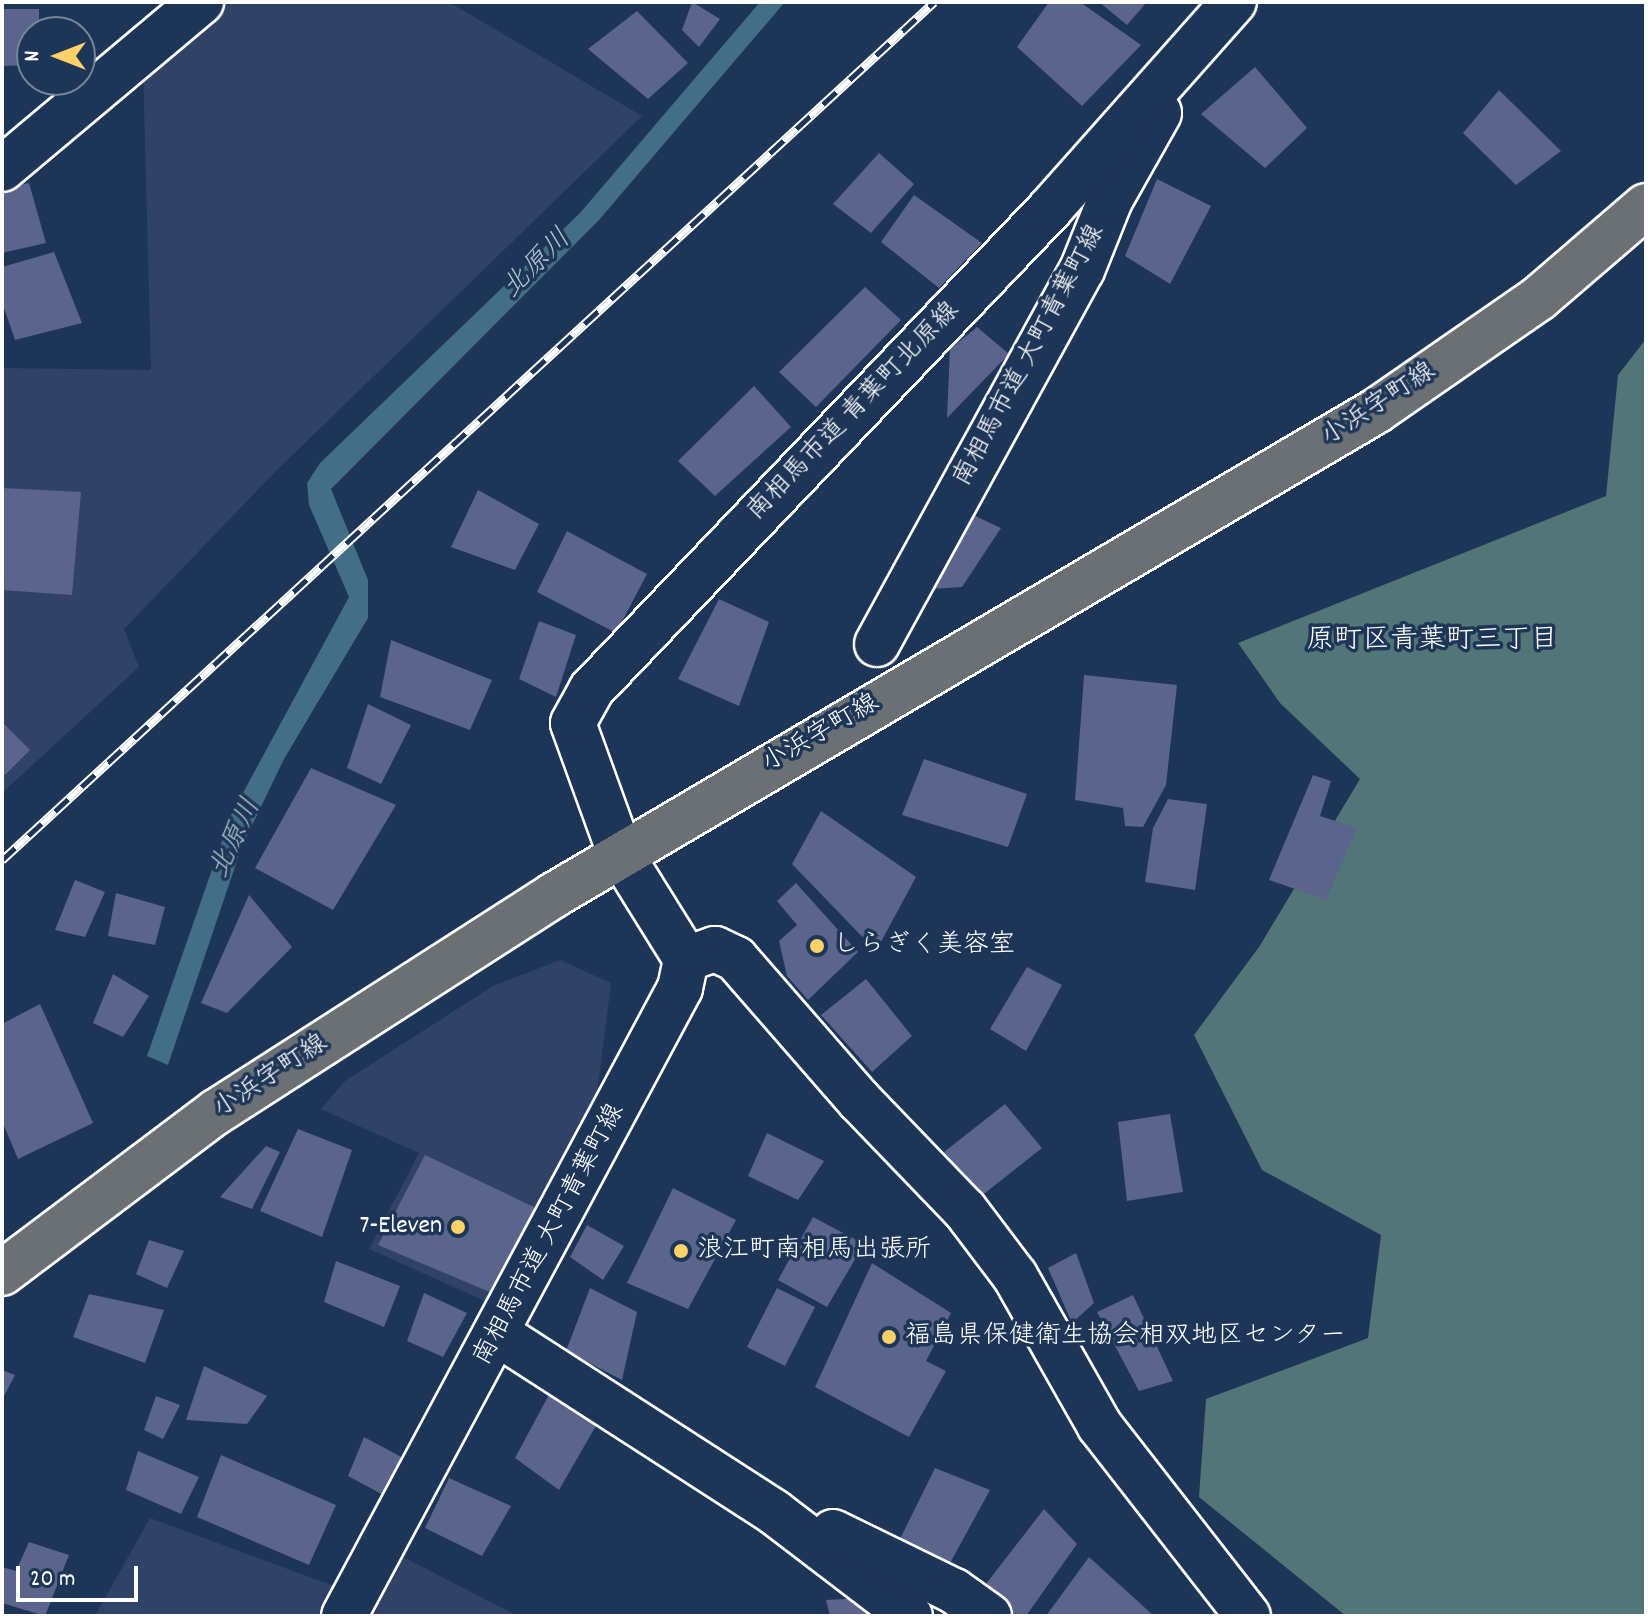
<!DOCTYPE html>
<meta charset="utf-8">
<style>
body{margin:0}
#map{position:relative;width:1648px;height:1618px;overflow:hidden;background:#1d3557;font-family:Dekko,"Klee One",sans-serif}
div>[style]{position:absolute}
.built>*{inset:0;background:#304367}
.green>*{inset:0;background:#527678}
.water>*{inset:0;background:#426e87}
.building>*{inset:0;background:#5b648b}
.roads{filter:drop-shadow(2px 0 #fff) drop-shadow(-2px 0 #fff) drop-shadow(0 2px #fff) drop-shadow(0 -2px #fff)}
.minor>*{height:44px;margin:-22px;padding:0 22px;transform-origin:22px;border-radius:22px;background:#1d3557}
.major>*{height:44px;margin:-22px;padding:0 22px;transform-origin:22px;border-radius:22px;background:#6a7074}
.rail>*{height:9px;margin-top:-4.5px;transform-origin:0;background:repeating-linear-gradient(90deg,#1d3557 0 18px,#fff 0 36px);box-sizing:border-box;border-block:2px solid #fff}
.dots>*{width:22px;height:22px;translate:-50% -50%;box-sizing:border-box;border:4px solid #1d3557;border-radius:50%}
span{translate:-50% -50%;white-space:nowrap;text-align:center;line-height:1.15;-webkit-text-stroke:7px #1d3557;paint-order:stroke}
.street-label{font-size:26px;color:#fff}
.poi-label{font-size:26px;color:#fff}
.left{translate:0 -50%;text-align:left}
.right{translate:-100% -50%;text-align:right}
.water-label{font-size:28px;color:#b3c5cf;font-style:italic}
.neighbourhood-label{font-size:28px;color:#fff}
.frame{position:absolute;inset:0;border:4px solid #fff;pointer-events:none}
.north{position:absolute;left:16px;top:16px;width:80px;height:80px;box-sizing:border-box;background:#1d3557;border:2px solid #77869a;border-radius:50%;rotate:270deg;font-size:22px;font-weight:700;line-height:32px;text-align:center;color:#fff}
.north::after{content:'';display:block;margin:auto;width:28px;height:36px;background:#ffd166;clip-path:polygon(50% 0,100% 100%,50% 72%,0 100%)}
.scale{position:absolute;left:16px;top:1566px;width:122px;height:36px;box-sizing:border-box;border:4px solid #fff;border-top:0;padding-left:10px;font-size:24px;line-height:28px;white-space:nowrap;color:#fff;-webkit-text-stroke:6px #1d3557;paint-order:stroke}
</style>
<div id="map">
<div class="built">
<div style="clip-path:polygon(221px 2px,449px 2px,642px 116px,274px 473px,124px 629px,139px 667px,2px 793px,2px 368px,151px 370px,143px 65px)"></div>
<div style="clip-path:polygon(560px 960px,611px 983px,592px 1134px,496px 1306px,369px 1249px,419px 1153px,321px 1109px,345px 1081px,493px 986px)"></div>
<div style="clip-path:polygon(150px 1518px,369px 1599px,403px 1557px,518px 1616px,95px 1616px)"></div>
</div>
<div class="green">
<div style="clip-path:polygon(1646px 339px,1646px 1616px,1346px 1616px,1199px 1497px,1206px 1399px,1368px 1338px,1381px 1235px,1262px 1170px,1194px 1035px,1259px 947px,1360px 779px,1280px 703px,1238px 643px,1606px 496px,1618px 375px)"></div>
</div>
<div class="water">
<div style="clip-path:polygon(760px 2px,785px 2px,599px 220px,331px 489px,368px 580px,368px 618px,284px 759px,242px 846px,168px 1065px,147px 1056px,231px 815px,349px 597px,309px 505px,307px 483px,320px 463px,580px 213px)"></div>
</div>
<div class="building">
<div style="clip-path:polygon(692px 2px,720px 19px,699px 47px,682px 30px)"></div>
<div style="clip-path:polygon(1049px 2px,1080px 2px,1141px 45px,1082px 106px,1017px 47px)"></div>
<div style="clip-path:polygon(1099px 2px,1147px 2px,1127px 25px)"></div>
<div style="clip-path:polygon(2px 9px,39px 9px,39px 32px,32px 32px,32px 65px,2px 66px)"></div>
<div style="clip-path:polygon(637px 11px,688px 63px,648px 99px,588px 49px)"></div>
<div style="clip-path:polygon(1255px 67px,1307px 128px,1265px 168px,1201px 114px)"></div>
<div style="clip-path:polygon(1499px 90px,1561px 151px,1516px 185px,1463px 133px)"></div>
<div style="clip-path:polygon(879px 153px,914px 184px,871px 233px,833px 204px)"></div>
<div style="clip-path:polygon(1157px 179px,1211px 206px,1170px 284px,1125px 256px)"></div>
<div style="clip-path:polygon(29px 183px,46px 243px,2px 253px,2px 189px)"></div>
<div style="clip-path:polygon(914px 195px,982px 243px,939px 288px,881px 242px)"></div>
<div style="clip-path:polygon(54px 252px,82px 323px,15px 340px,2px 302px,2px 267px)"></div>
<div style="clip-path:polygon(865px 287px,901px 320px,816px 407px,779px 372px)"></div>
<div style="clip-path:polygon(977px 327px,1009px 354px,947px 418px,950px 349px)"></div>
<div style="clip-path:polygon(754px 386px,791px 427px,715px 496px,678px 461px)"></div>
<div style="clip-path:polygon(2px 488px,81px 492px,72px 595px,2px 590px)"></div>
<div style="clip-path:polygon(478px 490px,539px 524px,515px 570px,451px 547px)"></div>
<div style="clip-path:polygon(971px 514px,1001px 528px,962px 587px,931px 589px)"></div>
<div style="clip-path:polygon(567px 531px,647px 574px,616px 633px,537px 592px)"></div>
<div style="clip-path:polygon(719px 599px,769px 622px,739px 706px,678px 679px)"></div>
<div style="clip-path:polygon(539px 621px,576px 635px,556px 697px,519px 679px)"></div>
<div style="clip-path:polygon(391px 640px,492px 680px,470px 730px,380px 697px)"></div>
<div style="clip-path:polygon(1084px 675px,1177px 685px,1166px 785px,1143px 827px,1125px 826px,1123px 808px,1075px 800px)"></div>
<div style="clip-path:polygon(368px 704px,411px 725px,381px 784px,347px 768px)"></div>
<div style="clip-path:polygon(2px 722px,30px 750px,2px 778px)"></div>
<div style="clip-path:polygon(924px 759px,1027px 794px,1008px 847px,902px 815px)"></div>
<div style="clip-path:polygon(311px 768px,396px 805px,333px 910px,255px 868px)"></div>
<div style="clip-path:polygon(1313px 775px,1331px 781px,1320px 816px,1357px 828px,1326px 900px,1269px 880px)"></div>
<div style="clip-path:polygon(1168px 799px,1207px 804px,1195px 890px,1145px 882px,1153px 828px)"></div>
<div style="clip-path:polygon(821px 811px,916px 877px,876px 951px,792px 864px)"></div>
<div style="clip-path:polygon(75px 880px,105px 892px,85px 937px,55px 930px)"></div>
<div style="clip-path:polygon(796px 883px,858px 952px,808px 1000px,787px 976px,779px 941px,797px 925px,777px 901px)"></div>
<div style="clip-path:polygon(116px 893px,165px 907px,155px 945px,108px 936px)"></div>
<div style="clip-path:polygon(249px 895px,292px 947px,227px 1013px,201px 1003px)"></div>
<div style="clip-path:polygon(1027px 967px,1062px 985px,1026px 1051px,990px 1029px)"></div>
<div style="clip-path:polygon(113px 974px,149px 996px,123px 1037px,93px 1023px)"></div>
<div style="clip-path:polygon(866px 979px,912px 1036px,872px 1072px,821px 1015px)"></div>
<div style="clip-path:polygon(40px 1004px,93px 1123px,18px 1159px,2px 1121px,2px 1024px)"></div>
<div style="clip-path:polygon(1005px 1104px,1042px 1148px,980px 1197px,944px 1152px)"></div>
<div style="clip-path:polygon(1170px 1114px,1183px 1192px,1127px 1201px,1118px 1122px)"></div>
<div style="clip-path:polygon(298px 1129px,352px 1150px,322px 1237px,260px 1211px)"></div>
<div style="clip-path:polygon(767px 1133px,824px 1161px,798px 1200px,748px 1176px)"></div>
<div style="clip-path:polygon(266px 1146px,280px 1152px,252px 1209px,220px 1197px)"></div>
<div style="clip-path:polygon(425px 1155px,536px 1208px,497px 1295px,378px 1245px)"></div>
<div style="clip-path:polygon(673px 1188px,736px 1220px,688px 1309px,627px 1283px)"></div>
<div style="clip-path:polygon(813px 1217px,864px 1244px,827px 1307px,778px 1280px)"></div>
<div style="clip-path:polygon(587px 1225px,624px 1246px,603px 1280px,570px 1257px)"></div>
<div style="clip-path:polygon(149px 1240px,184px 1251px,167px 1288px,136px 1274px)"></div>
<div style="clip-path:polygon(1076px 1253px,1094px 1303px,1072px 1323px,1048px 1268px)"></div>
<div style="clip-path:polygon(336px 1261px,400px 1286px,384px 1327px,324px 1302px)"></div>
<div style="clip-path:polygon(872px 1263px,951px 1313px,926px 1361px,946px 1371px,909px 1437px,815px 1387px)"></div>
<div style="clip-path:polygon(590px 1288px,637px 1312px,622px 1380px,566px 1351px)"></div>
<div style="clip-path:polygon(777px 1288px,815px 1307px,785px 1366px,747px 1347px)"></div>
<div style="clip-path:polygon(424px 1293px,467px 1313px,443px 1357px,407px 1341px)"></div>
<div style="clip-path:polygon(89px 1294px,164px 1310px,145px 1363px,73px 1337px)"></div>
<div style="clip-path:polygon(1133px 1295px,1173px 1381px,1139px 1391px,1097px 1312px)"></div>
<div style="clip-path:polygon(204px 1366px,267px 1396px,247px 1424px,186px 1420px)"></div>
<div style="clip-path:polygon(2px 1370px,15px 1375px,2px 1400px)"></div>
<div style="clip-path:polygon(552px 1389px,601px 1417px,559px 1490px,515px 1458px)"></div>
<div style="clip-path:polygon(156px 1396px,180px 1405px,163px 1439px,144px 1430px)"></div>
<div style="clip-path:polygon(364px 1437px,407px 1460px,387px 1497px,348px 1476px)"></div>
<div style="clip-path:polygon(138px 1451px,199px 1477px,181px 1514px,126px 1490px)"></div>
<div style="clip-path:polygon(221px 1455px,336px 1505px,309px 1565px,197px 1517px)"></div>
<div style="clip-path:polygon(935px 1468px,990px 1490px,949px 1565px,899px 1541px)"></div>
<div style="clip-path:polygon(449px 1478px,511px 1506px,482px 1556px,425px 1528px)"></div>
<div style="clip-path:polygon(1044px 1509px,1077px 1544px,1026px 1616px,1014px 1616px,982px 1589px)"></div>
<div style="clip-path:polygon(29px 1542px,69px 1555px,45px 1616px,2px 1603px,2px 1567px,16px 1571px)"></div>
<div style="clip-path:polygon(1089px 1557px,1154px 1616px,1046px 1616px)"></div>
<div style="clip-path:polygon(865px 1598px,869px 1616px,830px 1616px,826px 1600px)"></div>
</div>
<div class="roads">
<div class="minor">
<div style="left:2px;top:169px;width:260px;rotate:-40deg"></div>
<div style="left:877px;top:644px;width:426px;rotate:-61.3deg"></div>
<div style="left:1082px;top:270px;width:75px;rotate:-68.2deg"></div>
<div style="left:1110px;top:200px;width:100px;rotate:-60.6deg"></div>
<div style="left:686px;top:959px;width:31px;rotate:-19deg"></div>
<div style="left:715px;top:949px;width:23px;rotate:25deg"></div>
<div style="left:736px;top:959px;width:187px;rotate:48.9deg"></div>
<div style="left:859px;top:1100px;width:153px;rotate:46.1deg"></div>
<div style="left:965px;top:1210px;width:83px;rotate:52.9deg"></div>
<div style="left:1015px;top:1276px;width:172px;rotate:60.5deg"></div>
<div style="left:1100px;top:1426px;width:241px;rotate:52.1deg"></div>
<div style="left:498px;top:1334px;width:328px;rotate:32.8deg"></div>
<div style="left:774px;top:1512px;width:171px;rotate:37.4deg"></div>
<div style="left:833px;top:1532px;width:135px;rotate:26deg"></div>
<div style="left:954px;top:1591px;width:43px;rotate:35.5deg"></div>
<div style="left:344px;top:1616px;width:712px;rotate:-61.85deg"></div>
<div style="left:680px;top:988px;width:30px;rotate:-78deg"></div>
<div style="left:686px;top:959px;width:125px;rotate:-121.9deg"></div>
<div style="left:620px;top:853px;width:138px;rotate:-109.9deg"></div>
<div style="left:573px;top:723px;width:38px;rotate:-61deg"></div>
<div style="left:591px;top:690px;width:665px;rotate:-46.34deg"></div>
<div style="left:1050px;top:209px;width:277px;rotate:-48.4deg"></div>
</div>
<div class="major">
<div style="left:2px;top:1273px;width:268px;rotate:-37deg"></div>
<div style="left:216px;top:1112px;width:402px;rotate:-32.7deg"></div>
<div style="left:554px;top:895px;width:954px;rotate:-30.49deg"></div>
<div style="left:1376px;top:411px;width:198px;rotate:-34.7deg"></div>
<div style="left:1539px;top:298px;width:141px;rotate:-40.7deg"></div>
</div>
</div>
<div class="rail">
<div style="left:2px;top:860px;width:1267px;rotate:-42.63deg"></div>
</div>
<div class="dots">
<div style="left:817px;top:946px;background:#ffd166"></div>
<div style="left:458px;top:1227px;background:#ffd166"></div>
<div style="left:681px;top:1251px;background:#ffd166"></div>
<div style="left:889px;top:1337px;background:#ffd166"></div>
</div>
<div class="street-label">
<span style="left:1030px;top:356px;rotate:-62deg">南相馬市道 大町青葉町線</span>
<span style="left:1379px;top:405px;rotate:-33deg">小浜字町線</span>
<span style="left:854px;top:412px;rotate:-46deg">南相馬市道 青葉町北原線</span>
<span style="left:821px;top:734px;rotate:-30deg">小浜字町線</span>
<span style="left:271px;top:1077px;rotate:-33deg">小浜字町線</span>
<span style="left:550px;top:1235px;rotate:-62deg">南相馬市道 大町青葉町線</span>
</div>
<div class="poi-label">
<span class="left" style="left:833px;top:946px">しらぎく美容室</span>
<span class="right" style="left:442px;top:1227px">7-Eleven</span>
<span class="left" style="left:697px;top:1251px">浪江町南相馬出張所</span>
<span class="left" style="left:905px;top:1337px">福島県保健衛生協会相双地区センター</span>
</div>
<div class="water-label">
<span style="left:538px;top:265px;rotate:-45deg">北原川</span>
<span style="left:237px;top:839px;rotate:-65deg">北原川</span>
</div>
<div class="neighbourhood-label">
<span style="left:1432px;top:642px">原町区青葉町三丁目</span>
</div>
<div class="frame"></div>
<div class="north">N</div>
<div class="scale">20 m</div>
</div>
